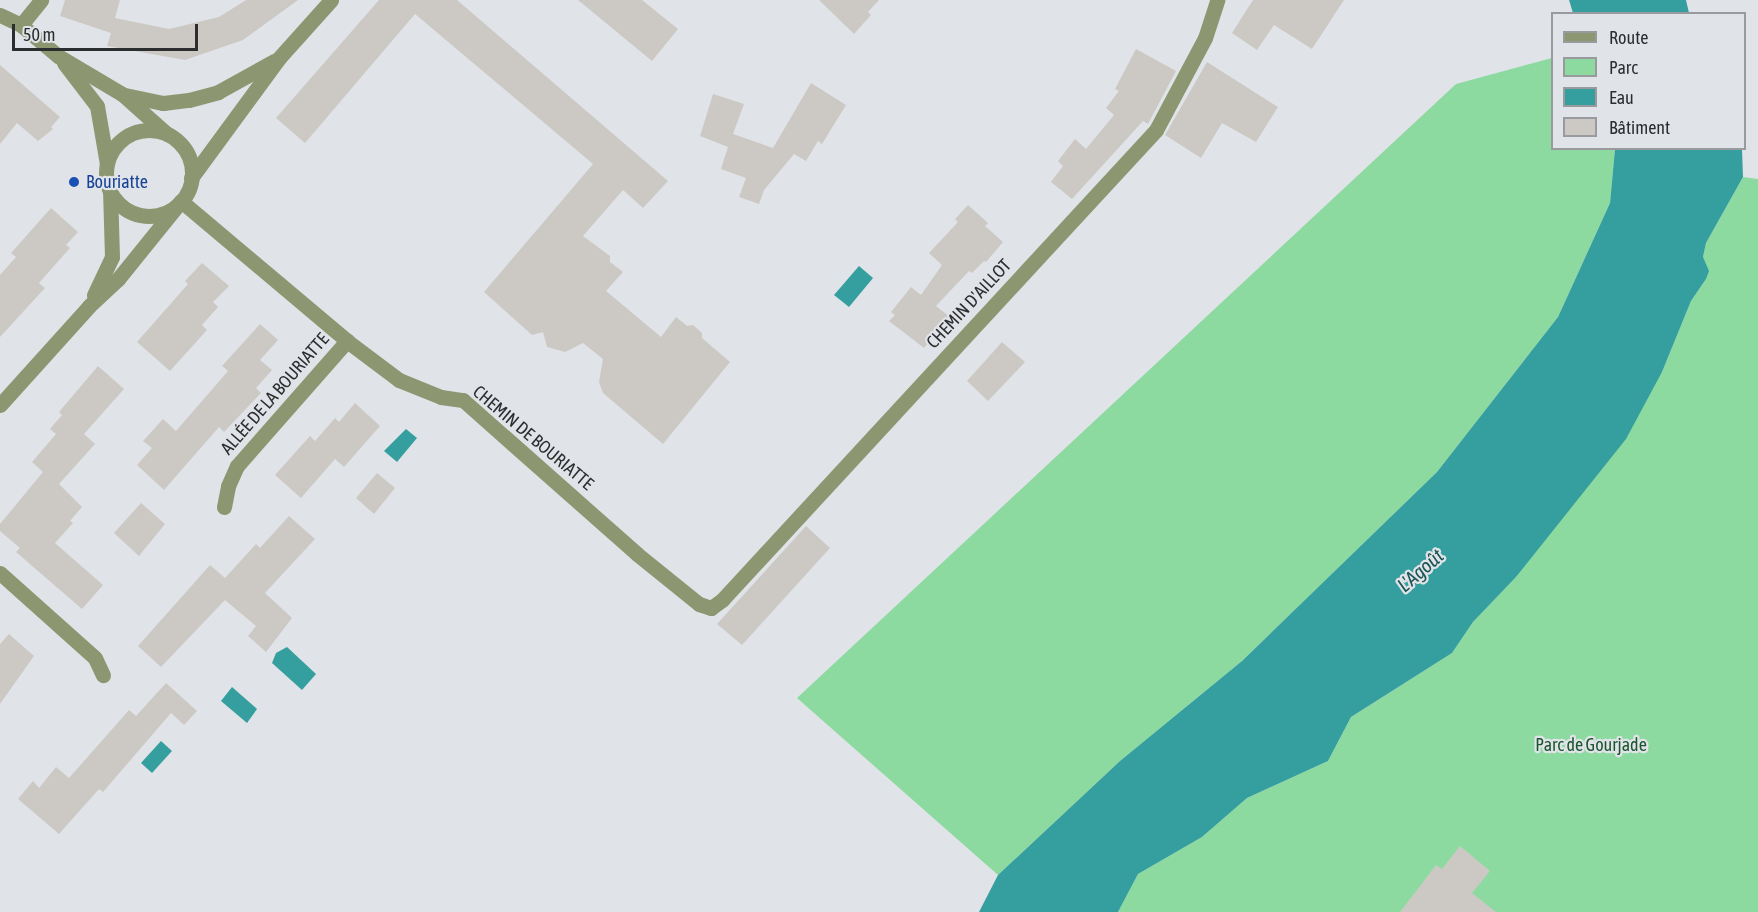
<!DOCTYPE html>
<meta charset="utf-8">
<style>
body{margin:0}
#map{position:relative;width:1758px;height:912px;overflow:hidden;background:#e0e3e7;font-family:"Asap Condensed",sans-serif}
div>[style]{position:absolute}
.green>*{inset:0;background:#8ddaa0}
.water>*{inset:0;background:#359f9f}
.building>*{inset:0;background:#ccc9c5}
.street>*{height:15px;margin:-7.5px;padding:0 7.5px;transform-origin:7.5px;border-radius:7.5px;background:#8c9772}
.street>.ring{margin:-7.5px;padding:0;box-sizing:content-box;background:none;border:15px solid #8c9772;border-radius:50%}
.dots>*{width:16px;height:16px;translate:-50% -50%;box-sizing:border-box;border:3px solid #e0e3e7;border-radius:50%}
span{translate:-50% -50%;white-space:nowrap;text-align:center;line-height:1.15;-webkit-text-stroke:4.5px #e0e3e7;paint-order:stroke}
.transit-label{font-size:18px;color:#164399}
.left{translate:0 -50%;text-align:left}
.street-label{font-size:18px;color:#2c2d2f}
.park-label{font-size:18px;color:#1c562f}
.water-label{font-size:20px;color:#1a5454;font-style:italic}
.legend{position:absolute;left:1551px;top:12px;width:195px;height:138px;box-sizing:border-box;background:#e0e3e7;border:2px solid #989a9d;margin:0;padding:8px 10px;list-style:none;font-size:18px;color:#2c2d2f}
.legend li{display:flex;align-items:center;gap:12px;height:30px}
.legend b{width:30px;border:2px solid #989a9d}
.scale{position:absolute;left:12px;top:24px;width:186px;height:27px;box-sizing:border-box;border:3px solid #2c2d2f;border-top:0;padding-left:8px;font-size:18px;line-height:21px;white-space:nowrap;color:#2c2d2f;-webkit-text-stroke:4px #e0e3e7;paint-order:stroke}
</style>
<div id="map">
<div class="green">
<div style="clip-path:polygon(1552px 58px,1552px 148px,1615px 149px,1610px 203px,1558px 317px,1437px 472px,1242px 661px,1120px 761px,998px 875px,797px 698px,1456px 84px)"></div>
<div style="clip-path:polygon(1743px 177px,1758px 179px,1758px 912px,1118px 912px,1138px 874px,1202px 837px,1247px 798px,1328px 761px,1351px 717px,1452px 653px,1473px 622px,1516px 577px,1662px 372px,1691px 301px,1706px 279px,1703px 257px,1706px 243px)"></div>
</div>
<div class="water">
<div style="clip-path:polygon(1569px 0,1686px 0,1689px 13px,1573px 13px)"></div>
<div style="clip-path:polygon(1615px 149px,1742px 149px,1743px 177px,1706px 243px,1703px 257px,1709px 271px,1706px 279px,1691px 301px,1662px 372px,1626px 439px,1516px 577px,1473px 622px,1452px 653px,1351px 717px,1328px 761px,1247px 798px,1202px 837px,1138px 874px,1118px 912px,979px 912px,998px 875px,1120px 761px,1242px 661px,1437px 472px,1558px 317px,1610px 203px)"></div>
<div style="clip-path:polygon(859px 266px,873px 278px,849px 307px,834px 295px)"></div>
<div style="clip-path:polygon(406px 429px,417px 438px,397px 462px,384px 451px)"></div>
<div style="clip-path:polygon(287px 647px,316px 674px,302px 690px,272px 663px,276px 653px)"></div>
<div style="clip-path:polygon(232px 687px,257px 709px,247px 723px,221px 701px)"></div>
<div style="clip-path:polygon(161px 741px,172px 751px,152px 773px,141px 763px)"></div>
</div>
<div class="building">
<div style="clip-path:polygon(65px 0,120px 0,115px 18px,169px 29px,219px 17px,246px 0,298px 0,243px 40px,185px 60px,107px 46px,111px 33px,60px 16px)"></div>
<div style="clip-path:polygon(379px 0,457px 0,668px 181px,643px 208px,623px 190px,583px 236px,610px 256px,610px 262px,623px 272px,606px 291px,661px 337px,676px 317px,687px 326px,693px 325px,702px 333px,702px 338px,730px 362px,663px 444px,603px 393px,599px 382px,603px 359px,583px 343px,565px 352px,547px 347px,543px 332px,532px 335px,484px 292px,593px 164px,415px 14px,305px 143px,276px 118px)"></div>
<div style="clip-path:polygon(578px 0,642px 0,678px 29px,652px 61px)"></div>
<div style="clip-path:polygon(819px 0,879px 0,868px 12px,871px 15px,854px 34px)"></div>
<div style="clip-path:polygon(1253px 0,1344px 0,1312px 49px,1274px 25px,1257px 50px,1232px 33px)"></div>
<div style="clip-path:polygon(1136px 49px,1176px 71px,1148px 124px,1143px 121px,1072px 199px,1051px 182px,1063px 166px,1058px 161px,1075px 139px,1086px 149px,1114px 115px,1106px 108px,1119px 91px,1115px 89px)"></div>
<div style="clip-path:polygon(1207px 62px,1278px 107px,1256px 142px,1222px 123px,1201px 158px,1165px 135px)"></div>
<div style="clip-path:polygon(0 65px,60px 117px,51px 127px,53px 129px,38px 141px,17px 123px,0 144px)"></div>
<div style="clip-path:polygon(811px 83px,846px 105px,822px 144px,818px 141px,806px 161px,794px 154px,764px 190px,759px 204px,739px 197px,746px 178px,721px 169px,728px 147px,700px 136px,713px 94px,744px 104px,733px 134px,773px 148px)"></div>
<div style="clip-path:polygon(968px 205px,988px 223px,985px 226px,1003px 242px,986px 262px,984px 261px,972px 273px,969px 271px,936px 306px,950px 317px,924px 348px,889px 321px,895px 315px,891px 312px,911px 287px,921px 295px,942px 265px,929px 253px,958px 222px,955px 219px)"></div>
<div style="clip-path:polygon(51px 208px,78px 232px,66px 245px,70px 248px,39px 283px,45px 288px,0 337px,0 275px,16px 257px,11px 253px)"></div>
<div style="clip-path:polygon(202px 263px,229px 286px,213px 302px,218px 307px,202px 325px,207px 330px,170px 371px,137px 342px,188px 284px,185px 281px)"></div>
<div style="clip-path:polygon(260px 324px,278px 340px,260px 360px,272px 370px,256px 388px,261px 393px,224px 432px,219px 427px,164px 490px,137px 465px,152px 448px,143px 441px,163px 419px,176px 431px,228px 371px,222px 366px)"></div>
<div style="clip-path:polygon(1002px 342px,1025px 362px,988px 401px,967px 381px)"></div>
<div style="clip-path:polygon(98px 366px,124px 389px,84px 434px,95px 444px,59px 484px,82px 507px,70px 521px,73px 523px,55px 543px,103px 585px,82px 609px,16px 552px,20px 548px,0 531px,0 524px,43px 472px,32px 462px,56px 434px,50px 429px,62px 415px,59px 412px)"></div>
<div style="clip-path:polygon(355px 403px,380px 426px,344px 467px,335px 459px,301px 498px,275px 475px,310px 436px,315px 441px,335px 418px,339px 422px)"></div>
<div style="clip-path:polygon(377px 473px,395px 488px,374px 514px,356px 498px)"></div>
<div style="clip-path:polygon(141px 503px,165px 524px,139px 556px,114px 533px)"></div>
<div style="clip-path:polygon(289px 516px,315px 539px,265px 593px,292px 618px,266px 652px,248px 636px,256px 626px,225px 600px,161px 667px,138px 646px,210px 565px,225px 578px,256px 544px,260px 548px)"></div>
<div style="clip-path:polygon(806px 526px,830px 548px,742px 645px,717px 624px)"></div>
<div style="clip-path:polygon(9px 634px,34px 656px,0 704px,0 644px)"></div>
<div style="clip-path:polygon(166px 683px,197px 711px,184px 725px,171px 713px,103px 792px,99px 789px,59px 834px,18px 799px,33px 781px,39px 788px,56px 767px,69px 778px,129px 710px,136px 716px)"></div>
<div style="clip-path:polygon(1460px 846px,1490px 871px,1472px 893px,1496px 912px,1400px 912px,1436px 865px,1442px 869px)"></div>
</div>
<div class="street">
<div style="left:0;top:15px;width:23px;rotate:25deg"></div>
<div style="left:21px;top:25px;width:48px;rotate:40deg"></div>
<div style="left:58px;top:56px;width:74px;rotate:30.7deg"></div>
<div style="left:122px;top:94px;width:60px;rotate:41.6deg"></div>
<div style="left:21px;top:25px;width:32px;rotate:-51deg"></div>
<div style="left:64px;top:63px;width:54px;rotate:52.5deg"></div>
<div style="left:97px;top:106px;width:59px;rotate:80.2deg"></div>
<div style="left:125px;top:95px;width:39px;rotate:12deg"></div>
<div style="left:163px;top:103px;width:26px;rotate:-7deg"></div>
<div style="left:189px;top:100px;width:30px;rotate:-15deg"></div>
<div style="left:218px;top:92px;width:64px;rotate:-29deg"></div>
<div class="ring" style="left:106px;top:130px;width:71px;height:71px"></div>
<div style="left:191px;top:178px;width:149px;rotate:-53.7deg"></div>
<div style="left:279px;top:58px;width:78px;rotate:-48.1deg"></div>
<div style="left:94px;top:295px;width:42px;rotate:-64.7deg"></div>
<div style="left:112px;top:257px;width:66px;rotate:-91.7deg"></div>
<div style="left:0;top:405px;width:133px;rotate:-48deg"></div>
<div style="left:89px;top:306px;width:40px;rotate:-43deg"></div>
<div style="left:118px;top:279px;width:100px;rotate:-51.1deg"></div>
<div style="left:181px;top:201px;width:217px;rotate:40.1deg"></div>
<div style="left:347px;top:341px;width:65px;rotate:36.9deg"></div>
<div style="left:399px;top:380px;width:45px;rotate:22deg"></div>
<div style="left:441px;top:397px;width:22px;rotate:8deg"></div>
<div style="left:463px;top:400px;width:232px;rotate:41.5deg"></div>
<div style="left:637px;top:554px;width:80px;rotate:38.9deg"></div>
<div style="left:699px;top:604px;width:13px;rotate:18deg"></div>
<div style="left:711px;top:608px;width:14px;rotate:-36deg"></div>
<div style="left:722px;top:600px;width:640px;rotate:-47.28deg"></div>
<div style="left:1156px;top:130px;width:104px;rotate:-62deg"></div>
<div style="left:1205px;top:38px;width:40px;rotate:-72deg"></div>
<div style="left:224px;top:507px;width:21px;rotate:-79deg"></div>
<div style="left:228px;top:486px;width:22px;rotate:-66deg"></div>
<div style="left:237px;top:466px;width:167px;rotate:-48.7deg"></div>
<div style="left:0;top:573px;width:127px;rotate:41.8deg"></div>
<div style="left:95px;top:658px;width:19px;rotate:65deg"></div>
</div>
<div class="dots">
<div style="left:74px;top:182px;background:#1a4fb4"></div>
</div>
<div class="transit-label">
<span class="left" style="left:86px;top:182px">Bouriatte</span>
</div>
<div class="street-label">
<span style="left:969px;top:304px;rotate:-47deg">CHEMIN D'AILLOT</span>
<span style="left:275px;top:394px;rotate:-49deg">ALLÉE DE LA BOURIATTE</span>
<span style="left:533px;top:438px;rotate:40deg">CHEMIN DE BOURIATTE</span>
</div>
<div class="park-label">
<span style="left:1591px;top:745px">Parc de Gourjade</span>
</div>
<div class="water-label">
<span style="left:1420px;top:570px;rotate:-41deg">L'Agoût</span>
</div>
<ul class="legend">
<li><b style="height:8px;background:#8c9772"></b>Route</li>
<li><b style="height:16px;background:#8ddaa0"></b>Parc</li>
<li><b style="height:16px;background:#359f9f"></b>Eau</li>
<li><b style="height:16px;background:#ccc9c5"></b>Bâtiment</li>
</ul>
<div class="scale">50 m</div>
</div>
